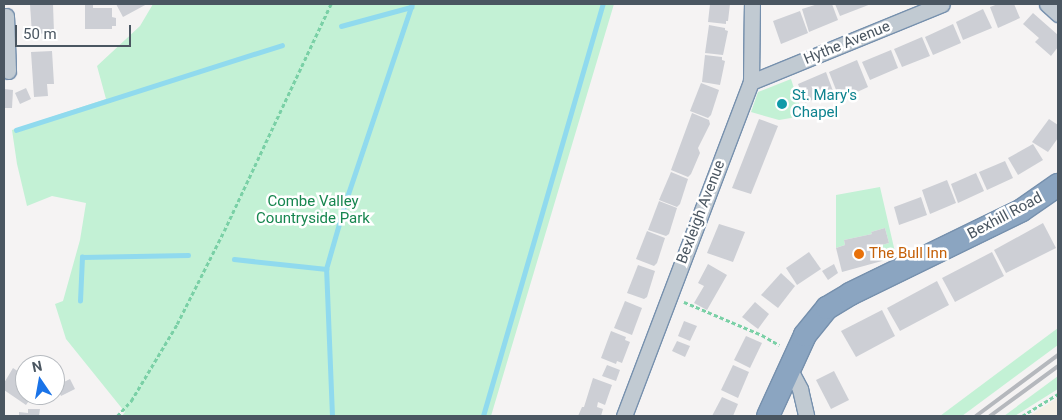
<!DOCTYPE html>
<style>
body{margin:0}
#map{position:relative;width:1062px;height:420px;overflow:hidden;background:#f5f3f3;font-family:Roboto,sans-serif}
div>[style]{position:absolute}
.green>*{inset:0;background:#c3f1d5}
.sand>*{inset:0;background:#f5f0e5}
.stream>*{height:4.5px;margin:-2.25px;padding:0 2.25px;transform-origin:2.25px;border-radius:2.25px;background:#90daee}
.building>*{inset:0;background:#cdcfd5}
.path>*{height:2.5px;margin-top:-1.25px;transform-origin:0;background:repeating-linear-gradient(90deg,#7ad0a6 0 4px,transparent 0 6.5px)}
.roads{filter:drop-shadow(1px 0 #7690ad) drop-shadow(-1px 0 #7690ad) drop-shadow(0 1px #7690ad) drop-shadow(0 -1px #7690ad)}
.minor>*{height:15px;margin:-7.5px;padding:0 7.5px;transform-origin:7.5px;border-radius:7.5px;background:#c1cad2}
.highway>*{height:22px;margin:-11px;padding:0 11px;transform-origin:11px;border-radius:11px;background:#8ba5c1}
.rail>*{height:4px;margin:-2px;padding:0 2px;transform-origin:2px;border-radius:2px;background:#b5b8bd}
.dots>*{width:14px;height:14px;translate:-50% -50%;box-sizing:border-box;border:2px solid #fff;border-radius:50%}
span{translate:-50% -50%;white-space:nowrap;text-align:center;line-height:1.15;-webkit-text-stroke:5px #fff;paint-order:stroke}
.street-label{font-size:15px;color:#4a5661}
.culture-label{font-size:15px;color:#0d838f}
.left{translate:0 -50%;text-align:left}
.park-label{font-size:15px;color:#17864f}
.food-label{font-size:15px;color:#c56008}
.frame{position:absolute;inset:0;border:5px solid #4a5661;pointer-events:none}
.north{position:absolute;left:15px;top:355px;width:50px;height:50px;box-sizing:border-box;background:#fff;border:1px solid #b7bbc0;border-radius:50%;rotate:348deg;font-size:14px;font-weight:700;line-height:20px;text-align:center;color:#4a5661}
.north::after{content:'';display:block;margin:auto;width:18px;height:22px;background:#1a73e8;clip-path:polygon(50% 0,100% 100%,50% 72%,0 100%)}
.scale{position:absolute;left:15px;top:25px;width:116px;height:22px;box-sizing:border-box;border:2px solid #4a5661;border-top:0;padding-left:6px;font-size:15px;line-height:18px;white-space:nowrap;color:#4a5661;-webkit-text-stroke:4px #fff;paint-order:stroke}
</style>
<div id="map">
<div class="green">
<div style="clip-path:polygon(153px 4px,614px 4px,491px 416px,122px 416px,125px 412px,120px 406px,66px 339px,55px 304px,63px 301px,80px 240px,86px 203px,52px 196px,27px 206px,17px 164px,12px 130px,106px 99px,97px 66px,140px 26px)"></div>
<div style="clip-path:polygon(791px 79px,803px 116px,779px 120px,751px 112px,758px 92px)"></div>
<div style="clip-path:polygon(880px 187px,895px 252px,882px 261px,878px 246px,889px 243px,885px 228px,871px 232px,872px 234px,844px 240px,845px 245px,836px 248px,836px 195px)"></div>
<div style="clip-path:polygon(1058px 328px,1058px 345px,962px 416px,940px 416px)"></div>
<div style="clip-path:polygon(1058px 376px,1058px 389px,1015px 416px,1004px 416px)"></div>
</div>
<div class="sand">
<div style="clip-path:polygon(1058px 398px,1058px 416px,1029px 416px)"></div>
</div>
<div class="stream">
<div style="left:341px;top:26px;width:73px;rotate:-15.2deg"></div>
<div style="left:16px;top:130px;width:279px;rotate:-17.7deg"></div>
<div style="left:234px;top:259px;width:93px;rotate:6.2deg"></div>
<div style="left:80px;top:301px;width:44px;rotate:-87.4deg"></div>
<div style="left:82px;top:257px;width:106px;rotate:-1.1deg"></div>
<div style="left:332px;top:416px;width:147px;rotate:-92.3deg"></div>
<div style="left:326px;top:269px;width:69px;rotate:-73.9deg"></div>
<div style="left:345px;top:203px;width:210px;rotate:-71.4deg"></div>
<div style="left:483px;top:416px;width:429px;rotate:-73.8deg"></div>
</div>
<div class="building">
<div style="clip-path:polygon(30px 4px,53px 4px,54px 33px,32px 34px)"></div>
<div style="clip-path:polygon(116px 4px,147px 4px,123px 17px)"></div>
<div style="clip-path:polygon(710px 4px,730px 4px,728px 21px,726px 21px,726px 24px,708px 22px)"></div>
<div style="clip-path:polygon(818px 4px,832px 4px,838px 20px,809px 32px,802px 9px)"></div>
<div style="clip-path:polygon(835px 4px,871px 4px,840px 16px)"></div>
<div style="clip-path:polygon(998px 4px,1014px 4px,1020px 18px,998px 28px,990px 7px)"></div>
<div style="clip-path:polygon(85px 5px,93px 5px,93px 8px,112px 8px,112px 17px,116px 18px,116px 26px,112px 26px,112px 29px,85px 29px)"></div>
<div style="clip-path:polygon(983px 9px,992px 28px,963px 40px,956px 22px)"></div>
<div style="clip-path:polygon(800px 11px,808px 33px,781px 44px,773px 21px)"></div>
<div style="clip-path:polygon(1033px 13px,1058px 35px,1058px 47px,1051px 56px,1035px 42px,1039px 38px,1023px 24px)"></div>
<div style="clip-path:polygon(953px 24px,961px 43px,933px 55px,925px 37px)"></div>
<div style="clip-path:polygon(709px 25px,725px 28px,725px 30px,728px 31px,723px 55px,705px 53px)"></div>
<div style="clip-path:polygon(922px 37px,930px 56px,902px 67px,894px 49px)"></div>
<div style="clip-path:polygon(891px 50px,898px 68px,870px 80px,862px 62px)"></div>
<div style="clip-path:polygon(52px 51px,54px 84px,47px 84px,48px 96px,34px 97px,31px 52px)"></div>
<div style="clip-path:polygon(705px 55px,722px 57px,722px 60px,725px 61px,720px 85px,702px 82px)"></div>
<div style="clip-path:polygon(857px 60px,868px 87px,840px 100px,829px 72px)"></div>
<div style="clip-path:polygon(826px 72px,833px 91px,805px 103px,798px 84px)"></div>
<div style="clip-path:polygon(701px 83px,719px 90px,711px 115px,708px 118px,690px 111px)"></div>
<div style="clip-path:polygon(26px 88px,31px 99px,20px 104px,15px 93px)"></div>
<div style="clip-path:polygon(4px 89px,13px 90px,12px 108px,4px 108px)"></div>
<div style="clip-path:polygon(692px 113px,709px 120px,710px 124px,698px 148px,700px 153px,691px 174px,688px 177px,671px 170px)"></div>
<div style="clip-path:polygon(759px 119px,778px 126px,751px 194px,732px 188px)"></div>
<div style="clip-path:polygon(1049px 119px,1058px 125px,1058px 138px,1048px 152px,1032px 142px)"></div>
<div style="clip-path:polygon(1033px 144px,1043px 160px,1018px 175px,1008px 158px)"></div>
<div style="clip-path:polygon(1005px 161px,1013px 178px,987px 190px,979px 172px)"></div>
<div style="clip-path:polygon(671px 172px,688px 179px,680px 204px,677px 207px,659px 200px)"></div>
<div style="clip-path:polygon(976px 173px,984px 191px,958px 203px,951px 184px)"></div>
<div style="clip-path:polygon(947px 180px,956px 203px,930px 214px,922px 190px)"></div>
<div style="clip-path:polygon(921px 197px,927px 215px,899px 225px,894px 207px)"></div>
<div style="clip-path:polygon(659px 201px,677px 208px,669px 234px,666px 236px,648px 230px)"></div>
<div style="clip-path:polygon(1043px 223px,1056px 248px,1006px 273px,994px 250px)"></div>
<div style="clip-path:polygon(719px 224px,745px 232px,733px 262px,707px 253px)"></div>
<div style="clip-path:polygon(885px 228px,889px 243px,878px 246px,882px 261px,842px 272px,836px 248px,845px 245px,844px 240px,872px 234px,871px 232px)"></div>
<div style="clip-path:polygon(647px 231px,665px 238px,657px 263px,654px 266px,636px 259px)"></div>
<div style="clip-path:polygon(809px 252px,821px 269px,797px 285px,786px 268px)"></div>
<div style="clip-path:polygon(992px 252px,1004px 276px,955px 302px,942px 278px)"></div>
<div style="clip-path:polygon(708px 264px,727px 275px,707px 310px,694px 303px,704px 286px,698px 283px)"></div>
<div style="clip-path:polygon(834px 264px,838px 273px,828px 280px,822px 271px)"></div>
<div style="clip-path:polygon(638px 265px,655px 271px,647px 297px,644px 299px,627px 293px)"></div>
<div style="clip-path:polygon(781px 273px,795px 286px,778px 308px,761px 295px)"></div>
<div style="clip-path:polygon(937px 281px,949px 305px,900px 331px,887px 308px)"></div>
<div style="clip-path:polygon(625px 301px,642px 308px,632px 335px,614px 328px)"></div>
<div style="clip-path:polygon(755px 302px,769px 314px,758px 329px,742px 317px)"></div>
<div style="clip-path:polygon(882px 310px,895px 336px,856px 357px,841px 331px)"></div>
<div style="clip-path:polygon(684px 321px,697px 326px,690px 341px,678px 336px)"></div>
<div style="clip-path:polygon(611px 331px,626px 337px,625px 340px,630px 342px,622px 363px,617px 361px,616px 364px,601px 358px)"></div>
<div style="clip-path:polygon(746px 336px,762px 343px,750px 368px,734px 360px)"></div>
<div style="clip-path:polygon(677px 341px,690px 346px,685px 357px,672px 351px)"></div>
<div style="clip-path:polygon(607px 365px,620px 370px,616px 381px,602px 376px)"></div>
<div style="clip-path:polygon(733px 365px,749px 372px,738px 398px,721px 390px)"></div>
<div style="clip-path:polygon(13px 368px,25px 376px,25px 395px,33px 395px,26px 405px,4px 390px,4px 383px)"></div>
<div style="clip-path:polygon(834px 371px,849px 400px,831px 409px,816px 380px)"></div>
<div style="clip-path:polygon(593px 378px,612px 385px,605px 405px,598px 402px,597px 407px,603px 409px,601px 416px,578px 416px,582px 407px,584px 407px)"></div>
<div style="clip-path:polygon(70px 379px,75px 389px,61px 396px,56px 386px)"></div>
<div style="clip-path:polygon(722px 397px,738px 404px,733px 416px,712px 416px)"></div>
<div style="clip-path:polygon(28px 409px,40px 409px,39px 416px,19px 416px,19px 412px,28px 413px)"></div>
</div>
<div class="path">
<div style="left:684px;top:302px;width:85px;rotate:22.9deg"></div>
<div style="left:762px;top:335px;width:20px;rotate:30deg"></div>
<div style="left:117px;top:416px;width:21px;rotate:-47deg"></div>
<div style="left:131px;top:401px;width:90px;rotate:-59.1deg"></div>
<div style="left:177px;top:324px;width:104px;rotate:-63.2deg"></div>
<div style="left:224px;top:231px;width:251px;rotate:-64.8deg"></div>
<div style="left:1022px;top:416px;width:42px;rotate:-31.4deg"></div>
</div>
<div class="roads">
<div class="minor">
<div style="left:1047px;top:4px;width:15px;rotate:42deg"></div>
<div style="left:6px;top:16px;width:55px;rotate:87.9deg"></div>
<div style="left:751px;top:82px;width:206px;rotate:-22.2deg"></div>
<div style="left:789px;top:368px;width:24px;rotate:62deg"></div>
<div style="left:800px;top:389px;width:28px;rotate:77deg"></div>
<div style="left:624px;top:416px;width:357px;rotate:-69.2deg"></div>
<div style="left:751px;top:82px;width:78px;rotate:-89.3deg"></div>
</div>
<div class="highway">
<div style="left:768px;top:416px;width:89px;rotate:-65.4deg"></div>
<div style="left:805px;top:335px;width:35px;rotate:-51deg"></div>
<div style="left:827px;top:308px;width:27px;rotate:-31deg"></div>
<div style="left:850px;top:294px;width:191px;rotate:-26deg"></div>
<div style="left:1022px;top:210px;width:44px;rotate:-34.8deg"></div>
</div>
</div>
<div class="rail">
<div style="left:976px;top:416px;width:102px;rotate:-36.6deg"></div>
<div style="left:990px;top:416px;width:84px;rotate:-36.3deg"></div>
</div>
<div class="dots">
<div style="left:782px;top:104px;background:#0f9aa8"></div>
<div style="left:859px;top:254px;background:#e8710a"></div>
</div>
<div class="street-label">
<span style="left:847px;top:43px;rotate:-22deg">Hythe Avenue</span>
<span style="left:701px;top:212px;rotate:-69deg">Bexleigh Avenue</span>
<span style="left:1005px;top:216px;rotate:-28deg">Bexhill Road</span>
</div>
<div class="culture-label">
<span class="left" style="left:792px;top:104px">St. Mary's<br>Chapel</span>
</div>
<div class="park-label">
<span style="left:313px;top:210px">Combe Valley<br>Countryside Park</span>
</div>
<div class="food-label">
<span class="left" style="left:869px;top:254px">The Bull Inn</span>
</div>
<div class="frame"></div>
<div class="north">N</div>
<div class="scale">50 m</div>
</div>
